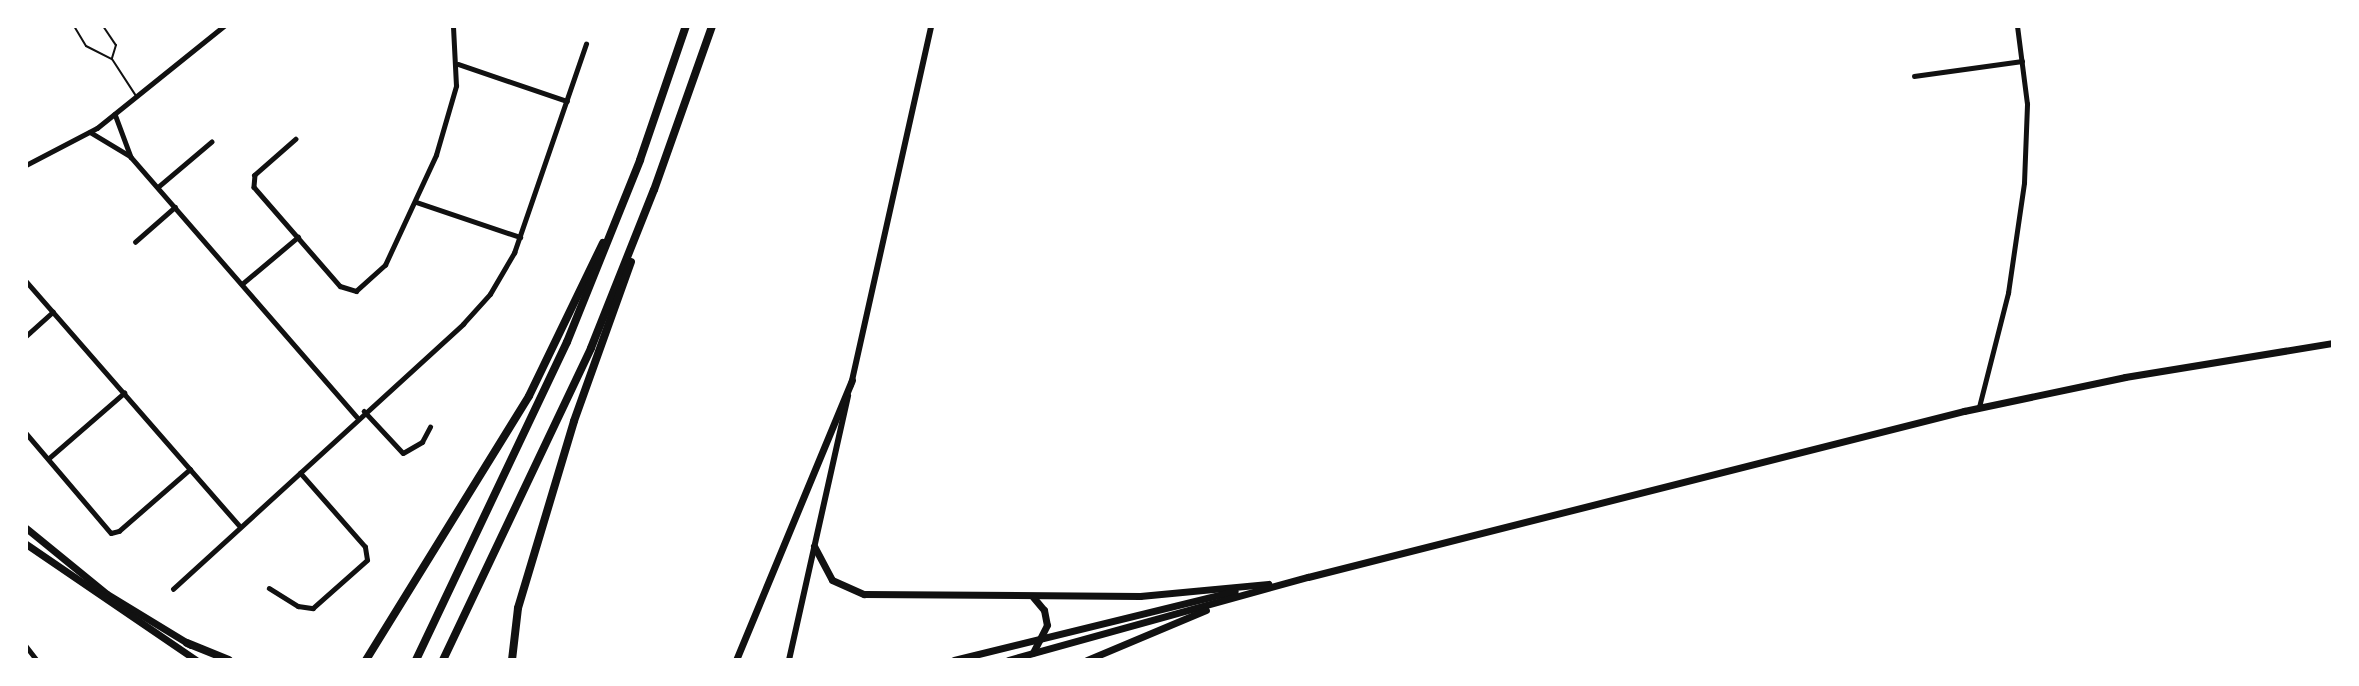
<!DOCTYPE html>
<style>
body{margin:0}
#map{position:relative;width:2359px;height:686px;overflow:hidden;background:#fff;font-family:Manrope,sans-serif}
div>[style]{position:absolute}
.service>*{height:2px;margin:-1px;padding:0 1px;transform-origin:1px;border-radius:1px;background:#111}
.minor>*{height:4.5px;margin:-2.25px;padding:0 2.25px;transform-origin:2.25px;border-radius:2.25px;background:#111}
.secondary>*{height:6px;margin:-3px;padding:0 3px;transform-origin:3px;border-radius:3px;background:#111}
.primary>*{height:7px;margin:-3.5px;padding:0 3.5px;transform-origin:3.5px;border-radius:3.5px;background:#111}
.motorway>*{height:8px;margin:-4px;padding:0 4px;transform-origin:4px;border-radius:4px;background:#111}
span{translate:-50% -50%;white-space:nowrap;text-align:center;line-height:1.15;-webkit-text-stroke:5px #fff;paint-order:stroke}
.frame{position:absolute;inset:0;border:28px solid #fff;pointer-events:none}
</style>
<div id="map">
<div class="service">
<div style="left:74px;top:26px;width:23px;rotate:59deg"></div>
<div style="left:86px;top:46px;width:29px;rotate:27deg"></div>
<div style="left:112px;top:59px;width:44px;rotate:57deg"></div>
<div style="left:103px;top:26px;width:23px;rotate:56deg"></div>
<div style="left:116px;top:45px;width:14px;rotate:107deg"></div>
</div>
<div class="minor">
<div style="left:458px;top:64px;width:115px;rotate:18.7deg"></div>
<div style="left:1914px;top:76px;width:109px;rotate:-7.9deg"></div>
<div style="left:115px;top:114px;width:46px;rotate:69.6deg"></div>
<div style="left:131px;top:157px;width:344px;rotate:49deg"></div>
<div style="left:90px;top:132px;width:47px;rotate:31deg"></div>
<div style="left:296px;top:139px;width:55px;rotate:138.7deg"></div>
<div style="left:255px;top:175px;width:12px;rotate:95deg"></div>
<div style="left:254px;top:187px;width:131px;rotate:49deg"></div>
<div style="left:340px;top:286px;width:17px;rotate:17deg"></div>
<div style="left:356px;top:291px;width:39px;rotate:-42deg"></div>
<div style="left:385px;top:265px;width:121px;rotate:-65.1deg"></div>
<div style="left:436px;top:155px;width:72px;rotate:-73.8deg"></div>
<div style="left:456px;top:86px;width:60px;rotate:-92.9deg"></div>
<div style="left:26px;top:165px;width:80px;rotate:-27.5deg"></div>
<div style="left:97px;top:128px;width:163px;rotate:-38.8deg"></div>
<div style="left:158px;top:187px;width:70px;rotate:-40.3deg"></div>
<div style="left:416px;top:202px;width:110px;rotate:18.6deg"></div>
<div style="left:135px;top:242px;width:53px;rotate:-41.2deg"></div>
<div style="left:26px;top:281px;width:325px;rotate:48.9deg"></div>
<div style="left:242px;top:284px;width:73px;rotate:-40deg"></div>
<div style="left:26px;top:336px;width:36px;rotate:-42deg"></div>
<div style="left:1979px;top:407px;width:118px;rotate:-75.7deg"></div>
<div style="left:2008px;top:293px;width:111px;rotate:-81.7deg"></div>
<div style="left:2024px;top:183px;width:79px;rotate:-87.8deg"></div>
<div style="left:2027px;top:104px;width:79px;rotate:-97.3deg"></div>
<div style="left:364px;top:411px;width:57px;rotate:47.1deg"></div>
<div style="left:403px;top:453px;width:22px;rotate:-30deg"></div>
<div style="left:422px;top:442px;width:17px;rotate:-62deg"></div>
<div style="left:26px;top:433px;width:131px;rotate:49.6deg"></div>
<div style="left:111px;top:533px;width:8px;rotate:-14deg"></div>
<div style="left:119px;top:531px;width:94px;rotate:-41.1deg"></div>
<div style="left:48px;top:459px;width:101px;rotate:-41deg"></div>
<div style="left:269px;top:588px;width:34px;rotate:32deg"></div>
<div style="left:298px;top:606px;width:15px;rotate:8deg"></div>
<div style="left:313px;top:608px;width:72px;rotate:-41.6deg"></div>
<div style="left:367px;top:560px;width:13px;rotate:-99deg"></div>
<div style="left:365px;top:547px;width:98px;rotate:-131.3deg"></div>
<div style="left:173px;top:589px;width:393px;rotate:-42.4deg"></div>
<div style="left:463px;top:324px;width:40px;rotate:-48deg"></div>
<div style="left:490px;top:294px;width:48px;rotate:-59.7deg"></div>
<div style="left:514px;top:253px;width:221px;rotate:-71deg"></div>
<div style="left:26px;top:646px;width:18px;rotate:52deg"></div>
</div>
<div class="secondary">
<div style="left:851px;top:385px;width:368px;rotate:-77.4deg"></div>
<div style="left:789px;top:660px;width:271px;rotate:-77.4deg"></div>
</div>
<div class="primary">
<div style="left:26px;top:528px;width:104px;rotate:39.2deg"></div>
<div style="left:107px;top:594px;width:98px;rotate:31.3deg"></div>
<div style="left:26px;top:544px;width:206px;rotate:34.3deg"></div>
<div style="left:814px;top:546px;width:38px;rotate:62deg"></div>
<div style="left:832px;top:580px;width:35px;rotate:24deg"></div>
<div style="left:864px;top:594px;width:276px;rotate:0.4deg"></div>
<div style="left:1140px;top:596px;width:129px;rotate:-5.4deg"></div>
<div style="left:1033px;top:597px;width:17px;rotate:50deg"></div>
<div style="left:1044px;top:610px;width:15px;rotate:79deg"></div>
<div style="left:1047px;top:625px;width:31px;rotate:117deg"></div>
<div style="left:736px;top:660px;width:303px;rotate:-67.5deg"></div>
<div style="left:954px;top:660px;width:289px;rotate:-13.8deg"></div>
<div style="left:1008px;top:660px;width:311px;rotate:-15.5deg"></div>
<div style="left:1308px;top:577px;width:677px;rotate:-14.2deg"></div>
<div style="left:1964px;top:411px;width:165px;rotate:-11.9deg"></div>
<div style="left:2125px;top:377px;width:211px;rotate:-9.3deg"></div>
<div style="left:1087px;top:660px;width:129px;rotate:-22.8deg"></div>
</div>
<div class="motorway">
<div style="left:187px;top:643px;width:45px;rotate:22deg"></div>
<div style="left:366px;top:660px;width:310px;rotate:-58.3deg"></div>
<div style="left:529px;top:396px;width:170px;rotate:-64.2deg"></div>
<div style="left:416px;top:660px;width:352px;rotate:-64.6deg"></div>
<div style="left:567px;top:342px;width:196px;rotate:-68.1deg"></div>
<div style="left:640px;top:160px;width:142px;rotate:-71.1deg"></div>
<div style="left:443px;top:660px;width:345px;rotate:-64.6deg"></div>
<div style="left:591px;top:348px;width:170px;rotate:-68.3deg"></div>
<div style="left:654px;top:190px;width:174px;rotate:-70.5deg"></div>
<div style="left:512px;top:660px;width:52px;rotate:-83.4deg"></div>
<div style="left:518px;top:608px;width:195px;rotate:-73.3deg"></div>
<div style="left:574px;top:421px;width:169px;rotate:-70.3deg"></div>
</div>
<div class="frame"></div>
</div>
